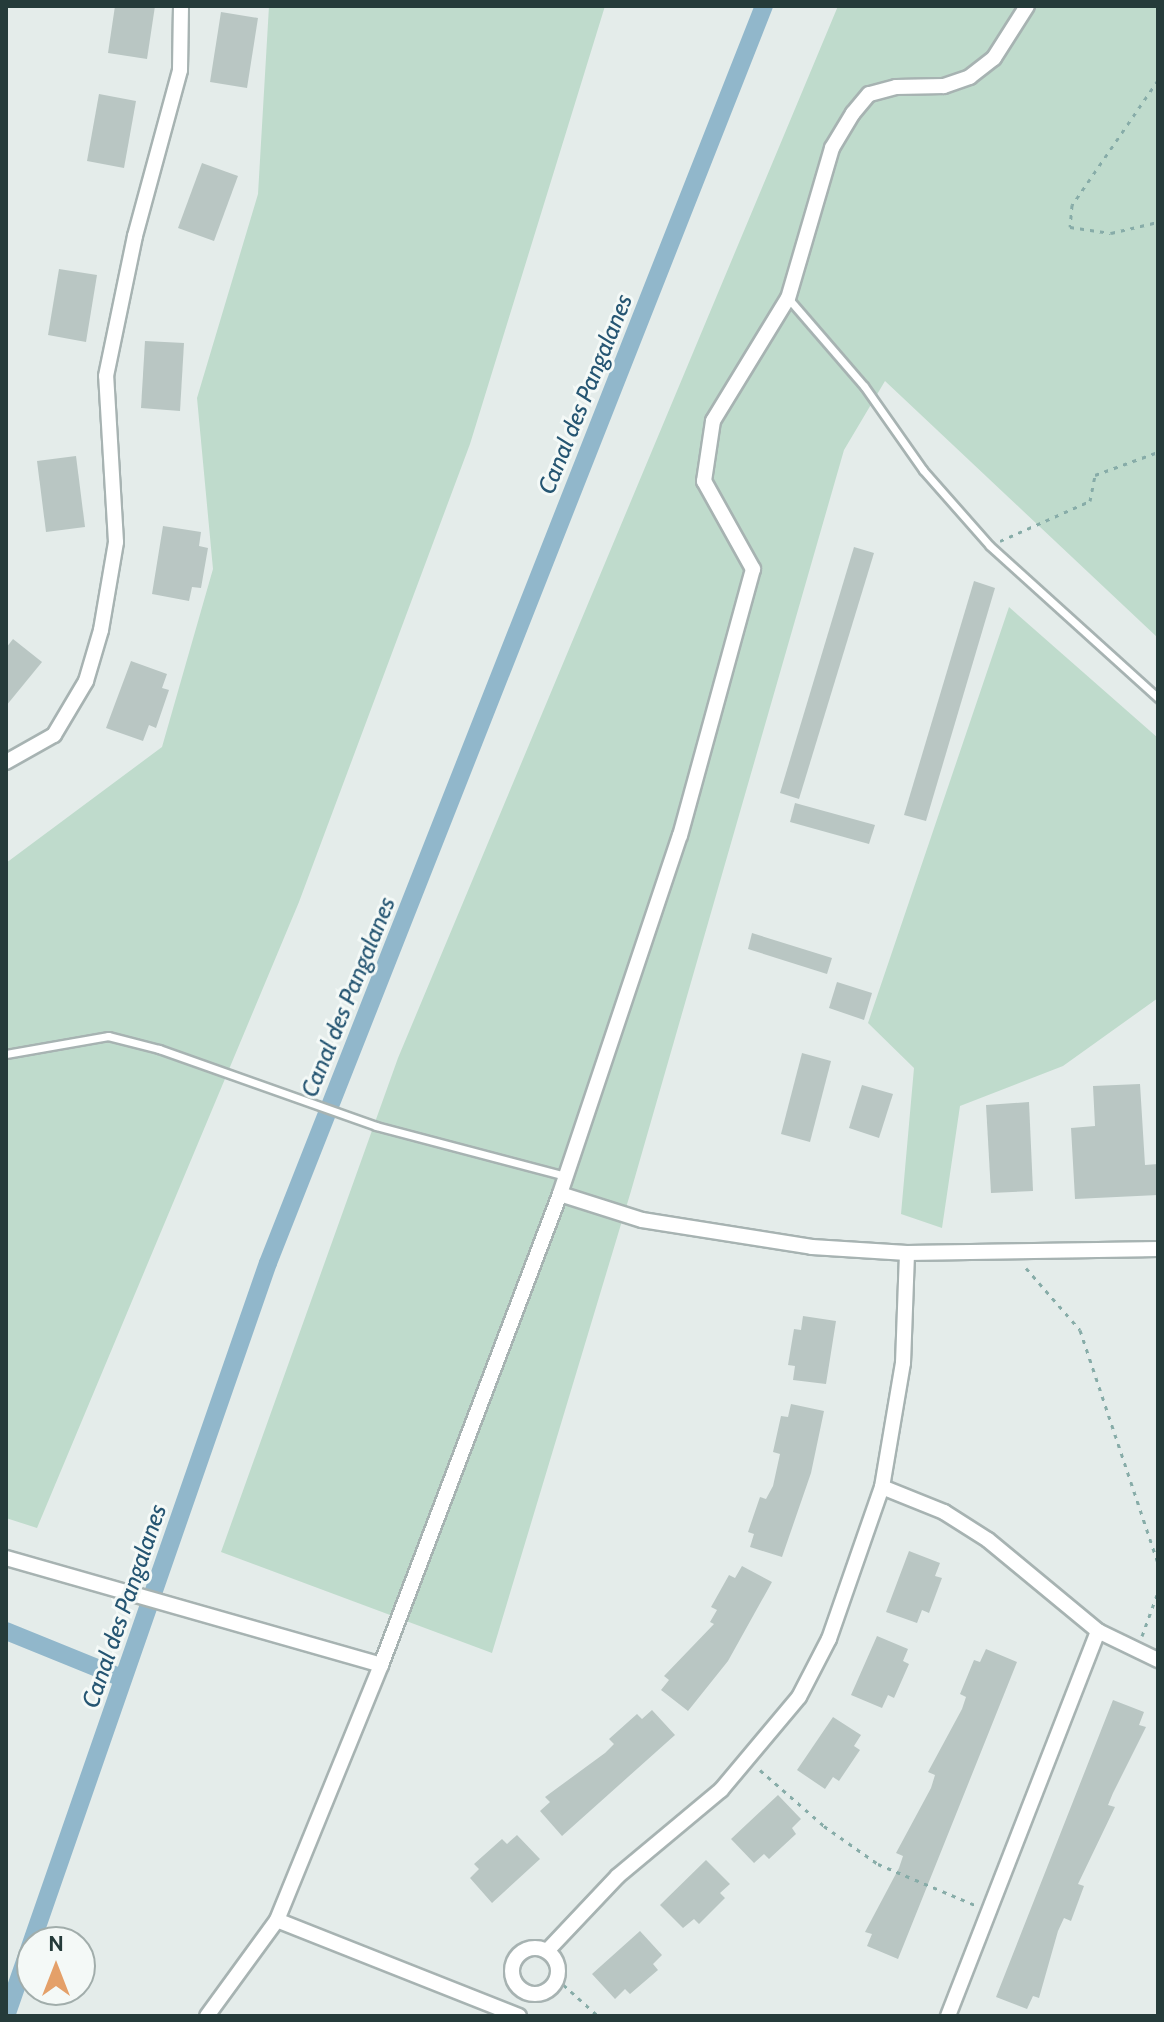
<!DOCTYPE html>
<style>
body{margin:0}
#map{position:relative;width:1164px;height:2022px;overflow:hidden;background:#e4ecea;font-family:Cabin,sans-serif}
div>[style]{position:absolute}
.green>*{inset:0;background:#bfdbcc}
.canal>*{height:18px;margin:-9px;padding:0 9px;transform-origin:9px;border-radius:9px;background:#91b7cb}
.building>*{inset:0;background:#b9c6c3}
.path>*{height:3px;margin-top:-1.5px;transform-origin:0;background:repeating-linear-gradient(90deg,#87aca8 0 4px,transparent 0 10px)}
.roads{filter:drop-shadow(2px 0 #a7b3b2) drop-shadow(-2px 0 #a7b3b2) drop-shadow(0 2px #a7b3b2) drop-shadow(0 -2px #a7b3b2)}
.service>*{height:7px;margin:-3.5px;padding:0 3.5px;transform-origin:3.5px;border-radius:3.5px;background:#fff}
.minor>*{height:14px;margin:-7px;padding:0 7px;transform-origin:7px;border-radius:7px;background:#fff}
.minor>.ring{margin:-7px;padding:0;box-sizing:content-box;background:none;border:14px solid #fff;border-radius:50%}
span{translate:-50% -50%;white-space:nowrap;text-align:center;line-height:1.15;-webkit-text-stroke:6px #f4f9f7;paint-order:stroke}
.water-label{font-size:24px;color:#255572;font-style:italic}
.frame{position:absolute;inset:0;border:8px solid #253b3a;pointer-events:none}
.north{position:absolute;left:16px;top:1926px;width:80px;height:80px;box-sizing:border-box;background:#f4f9f7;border:2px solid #a1adab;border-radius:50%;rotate:0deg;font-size:22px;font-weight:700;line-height:32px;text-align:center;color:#253b3a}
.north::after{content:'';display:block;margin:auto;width:28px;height:36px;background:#e4a069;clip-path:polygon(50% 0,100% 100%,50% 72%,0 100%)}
</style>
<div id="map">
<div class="green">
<div style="clip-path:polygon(269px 6px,605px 6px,470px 444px,299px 902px,37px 1528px,6px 1518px,6px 863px,162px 747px,213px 569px,197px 398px,258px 194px)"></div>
<div style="clip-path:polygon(838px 6px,1158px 6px,1158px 638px,885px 381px,844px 450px,631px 1191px,492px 1653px,221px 1552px,398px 1058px)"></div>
<div style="clip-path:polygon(1009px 607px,1158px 738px,1158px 998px,1063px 1066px,960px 1106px,942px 1228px,901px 1214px,914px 1068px,868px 1023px)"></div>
</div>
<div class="canal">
<div style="left:6px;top:1631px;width:125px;rotate:22.1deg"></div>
<div style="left:6px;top:2016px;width:797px;rotate:-70.82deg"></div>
<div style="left:268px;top:1263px;width:1351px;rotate:-68.47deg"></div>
</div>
<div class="building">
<div style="clip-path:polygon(115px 6px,155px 6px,147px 59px,108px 53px)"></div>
<div style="clip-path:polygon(221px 12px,258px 18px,247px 88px,210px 82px)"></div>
<div style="clip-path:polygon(99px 94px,136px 101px,124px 168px,87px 161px)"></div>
<div style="clip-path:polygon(202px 163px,238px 176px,214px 241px,178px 228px)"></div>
<div style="clip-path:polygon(59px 269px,97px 275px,86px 342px,48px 335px)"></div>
<div style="clip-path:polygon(145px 341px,184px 343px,180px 411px,141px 408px)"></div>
<div style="clip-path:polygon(76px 456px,85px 527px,46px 532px,37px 461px)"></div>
<div style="clip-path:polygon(163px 526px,201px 532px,199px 546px,208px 548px,201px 588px,192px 587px,189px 601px,152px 594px)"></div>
<div style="clip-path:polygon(854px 547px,874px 553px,799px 799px,780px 793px)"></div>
<div style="clip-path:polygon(974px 581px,995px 588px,926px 821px,904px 815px)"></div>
<div style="clip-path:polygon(13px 639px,42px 662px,6px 706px,6px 648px)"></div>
<div style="clip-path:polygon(131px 661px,167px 674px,162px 688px,169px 690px,156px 728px,149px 725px,143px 741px,106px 728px)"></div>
<div style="clip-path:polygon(795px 803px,875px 825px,869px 844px,790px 822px)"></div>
<div style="clip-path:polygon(752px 933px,832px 958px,827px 974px,748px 949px)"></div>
<div style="clip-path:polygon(837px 982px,872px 993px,864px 1020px,829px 1008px)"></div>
<div style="clip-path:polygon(802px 1053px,831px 1061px,810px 1142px,781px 1134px)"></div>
<div style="clip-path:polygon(1140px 1084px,1145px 1165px,1158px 1164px,1158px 1195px,1075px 1199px,1071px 1128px,1095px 1126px,1093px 1086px)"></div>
<div style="clip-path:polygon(862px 1085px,893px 1094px,879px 1138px,849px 1128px)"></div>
<div style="clip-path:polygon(1029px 1102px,1033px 1191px,991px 1193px,986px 1105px)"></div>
<div style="clip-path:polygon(803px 1316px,836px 1321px,826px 1384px,793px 1380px,795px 1366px,788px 1365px,794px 1329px,801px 1330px)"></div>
<div style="clip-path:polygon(791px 1404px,824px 1411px,811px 1473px,782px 1557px,750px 1547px,754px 1534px,748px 1532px,760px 1497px,766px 1499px,773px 1486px,780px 1454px,773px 1452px,781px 1416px,788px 1417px)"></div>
<div style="clip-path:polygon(909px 1551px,940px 1563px,935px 1576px,942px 1578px,929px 1613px,922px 1610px,917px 1623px,886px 1612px)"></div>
<div style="clip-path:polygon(742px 1566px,772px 1582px,728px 1661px,688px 1711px,661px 1690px,669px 1680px,664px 1676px,714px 1624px,710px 1622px,717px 1610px,711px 1607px,729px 1575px,735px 1578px)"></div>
<div style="clip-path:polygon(877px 1636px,908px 1649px,903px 1661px,909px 1664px,894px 1698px,888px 1695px,882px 1708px,851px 1695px)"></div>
<div style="clip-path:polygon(986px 1649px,1017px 1662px,898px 1959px,867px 1946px,872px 1934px,865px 1932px,899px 1868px,903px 1856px,896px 1853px,931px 1788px,935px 1775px,928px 1772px,962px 1709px,966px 1697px,960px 1694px,974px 1660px,980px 1662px)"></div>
<div style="clip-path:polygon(1113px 1700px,1144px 1712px,1139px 1725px,1146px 1727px,1113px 1793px,1108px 1805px,1115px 1807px,1078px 1884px,1084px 1886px,1071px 1921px,1064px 1918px,1058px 1931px,1039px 1998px,1033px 1996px,1027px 2009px,996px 1997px)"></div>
<div style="clip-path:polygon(652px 1710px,675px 1735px,562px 1836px,540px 1811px,550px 1802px,545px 1797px,605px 1753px,614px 1744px,609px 1739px,637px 1714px,642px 1719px)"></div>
<div style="clip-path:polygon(833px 1717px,861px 1735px,854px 1746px,860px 1750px,839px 1781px,833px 1777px,825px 1789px,797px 1770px)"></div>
<div style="clip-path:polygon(778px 1795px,801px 1819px,792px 1828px,796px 1834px,769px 1859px,764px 1854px,754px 1863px,731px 1839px)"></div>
<div style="clip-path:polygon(517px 1835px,540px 1859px,492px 1903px,470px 1878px,479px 1869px,474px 1864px,502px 1839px,507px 1844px)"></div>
<div style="clip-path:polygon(706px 1860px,730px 1884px,720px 1893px,725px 1898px,699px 1924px,694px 1919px,683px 1928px,660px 1905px)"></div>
<div style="clip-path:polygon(640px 1931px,662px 1955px,653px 1964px,658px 1970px,630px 1994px,625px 1989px,615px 1999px,592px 1974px)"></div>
</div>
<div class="path">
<div style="left:1158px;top:80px;width:152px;rotate:124.5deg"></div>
<div style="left:1072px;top:205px;width:22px;rotate:95deg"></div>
<div style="left:1070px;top:227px;width:41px;rotate:8.3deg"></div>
<div style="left:1111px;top:233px;width:48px;rotate:-13.2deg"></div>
<div style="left:1000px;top:541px;width:98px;rotate:-24deg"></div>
<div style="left:1090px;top:501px;width:26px;rotate:-79deg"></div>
<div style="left:1095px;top:475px;width:67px;rotate:-20.1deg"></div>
<div style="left:1026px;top:1268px;width:82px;rotate:48.9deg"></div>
<div style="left:1080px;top:1330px;width:246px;rotate:71.5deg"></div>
<div style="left:1142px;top:1636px;width:47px;rotate:-70deg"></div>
<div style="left:760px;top:1770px;width:85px;rotate:41.2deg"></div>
<div style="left:824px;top:1826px;width:66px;rotate:35.1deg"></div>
<div style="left:878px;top:1864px;width:105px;rotate:22.9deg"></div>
<div style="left:556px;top:1978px;width:57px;rotate:42.1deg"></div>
</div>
<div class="roads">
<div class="service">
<div style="left:788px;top:298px;width:116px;rotate:49.2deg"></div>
<div style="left:864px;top:386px;width:103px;rotate:54.9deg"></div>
<div style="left:923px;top:470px;width:101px;rotate:48.6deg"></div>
<div style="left:990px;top:546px;width:227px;rotate:42.1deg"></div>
<div style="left:6px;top:1054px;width:104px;rotate:-10deg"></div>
<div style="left:108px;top:1036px;width:53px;rotate:14.3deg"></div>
<div style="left:159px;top:1049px;width:230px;rotate:19.5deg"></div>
<div style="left:376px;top:1126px;width:196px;rotate:14.8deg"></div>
</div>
<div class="minor">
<div style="left:1027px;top:6px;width:62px;rotate:122.4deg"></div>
<div style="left:994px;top:58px;width:31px;rotate:142deg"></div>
<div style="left:970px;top:77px;width:28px;rotate:161deg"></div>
<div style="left:944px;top:86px;width:48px;rotate:178.8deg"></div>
<div style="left:896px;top:87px;width:28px;rotate:165deg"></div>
<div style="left:869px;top:94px;width:25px;rotate:130deg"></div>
<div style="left:853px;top:113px;width:41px;rotate:121deg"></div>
<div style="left:832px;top:148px;width:156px;rotate:106.3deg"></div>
<div style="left:788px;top:298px;width:144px;rotate:121.4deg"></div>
<div style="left:713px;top:421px;width:61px;rotate:98.5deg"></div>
<div style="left:704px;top:481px;width:101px;rotate:60.9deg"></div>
<div style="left:753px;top:569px;width:276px;rotate:105.3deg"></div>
<div style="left:680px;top:835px;width:379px;rotate:108.5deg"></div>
<div style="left:560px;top:1194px;width:86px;rotate:17.6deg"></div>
<div style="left:642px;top:1220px;width:172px;rotate:9deg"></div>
<div style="left:812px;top:1247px;width:95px;rotate:3.6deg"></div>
<div style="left:907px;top:1253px;width:251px;rotate:-0.9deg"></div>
<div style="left:6px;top:762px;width:55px;rotate:-29.4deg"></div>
<div style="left:54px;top:735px;width:63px;rotate:-59.3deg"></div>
<div style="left:86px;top:681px;width:53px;rotate:-73.6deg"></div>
<div style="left:101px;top:630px;width:89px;rotate:-80.3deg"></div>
<div style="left:116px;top:542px;width:166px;rotate:-93.4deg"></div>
<div style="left:106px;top:376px;width:143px;rotate:-78.3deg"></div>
<div style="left:135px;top:236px;width:172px;rotate:-74.8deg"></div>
<div style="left:180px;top:70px;width:64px;rotate:-89.1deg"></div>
<div style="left:882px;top:1487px;width:126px;rotate:-80.4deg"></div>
<div style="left:903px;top:1363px;width:110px;rotate:-87.9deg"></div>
<div style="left:6px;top:1558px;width:390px;rotate:15.9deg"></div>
<div class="ring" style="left:512px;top:1948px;width:32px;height:32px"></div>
<div style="left:547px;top:1951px;width:103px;rotate:-46.6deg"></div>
<div style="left:618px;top:1876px;width:134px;rotate:-39.9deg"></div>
<div style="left:721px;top:1790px;width:121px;rotate:-50deg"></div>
<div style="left:799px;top:1697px;width:65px;rotate:-62.7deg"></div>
<div style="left:829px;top:1639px;width:161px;rotate:-70.8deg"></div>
<div style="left:882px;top:1487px;width:67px;rotate:22deg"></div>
<div style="left:944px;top:1512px;width:52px;rotate:32.5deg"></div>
<div style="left:988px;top:1540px;width:143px;rotate:39.6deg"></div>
<div style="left:207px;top:2016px;width:119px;rotate:-53.9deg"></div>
<div style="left:519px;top:2016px;width:260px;rotate:-158.4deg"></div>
<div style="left:277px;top:1920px;width:275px;rotate:-67.8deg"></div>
<div style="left:381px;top:1665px;width:504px;rotate:-69.19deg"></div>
<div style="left:948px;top:2016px;width:413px;rotate:-68.7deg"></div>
<div style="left:1098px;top:1631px;width:67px;rotate:25.8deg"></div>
</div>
</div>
<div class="water-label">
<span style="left:585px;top:394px;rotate:-68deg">Canal des Pangalanes</span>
<span style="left:348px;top:997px;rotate:-68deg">Canal des Pangalanes</span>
<span style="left:124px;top:1606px;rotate:-71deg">Canal des Pangalanes</span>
</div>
<div class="frame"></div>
<div class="north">N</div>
</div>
